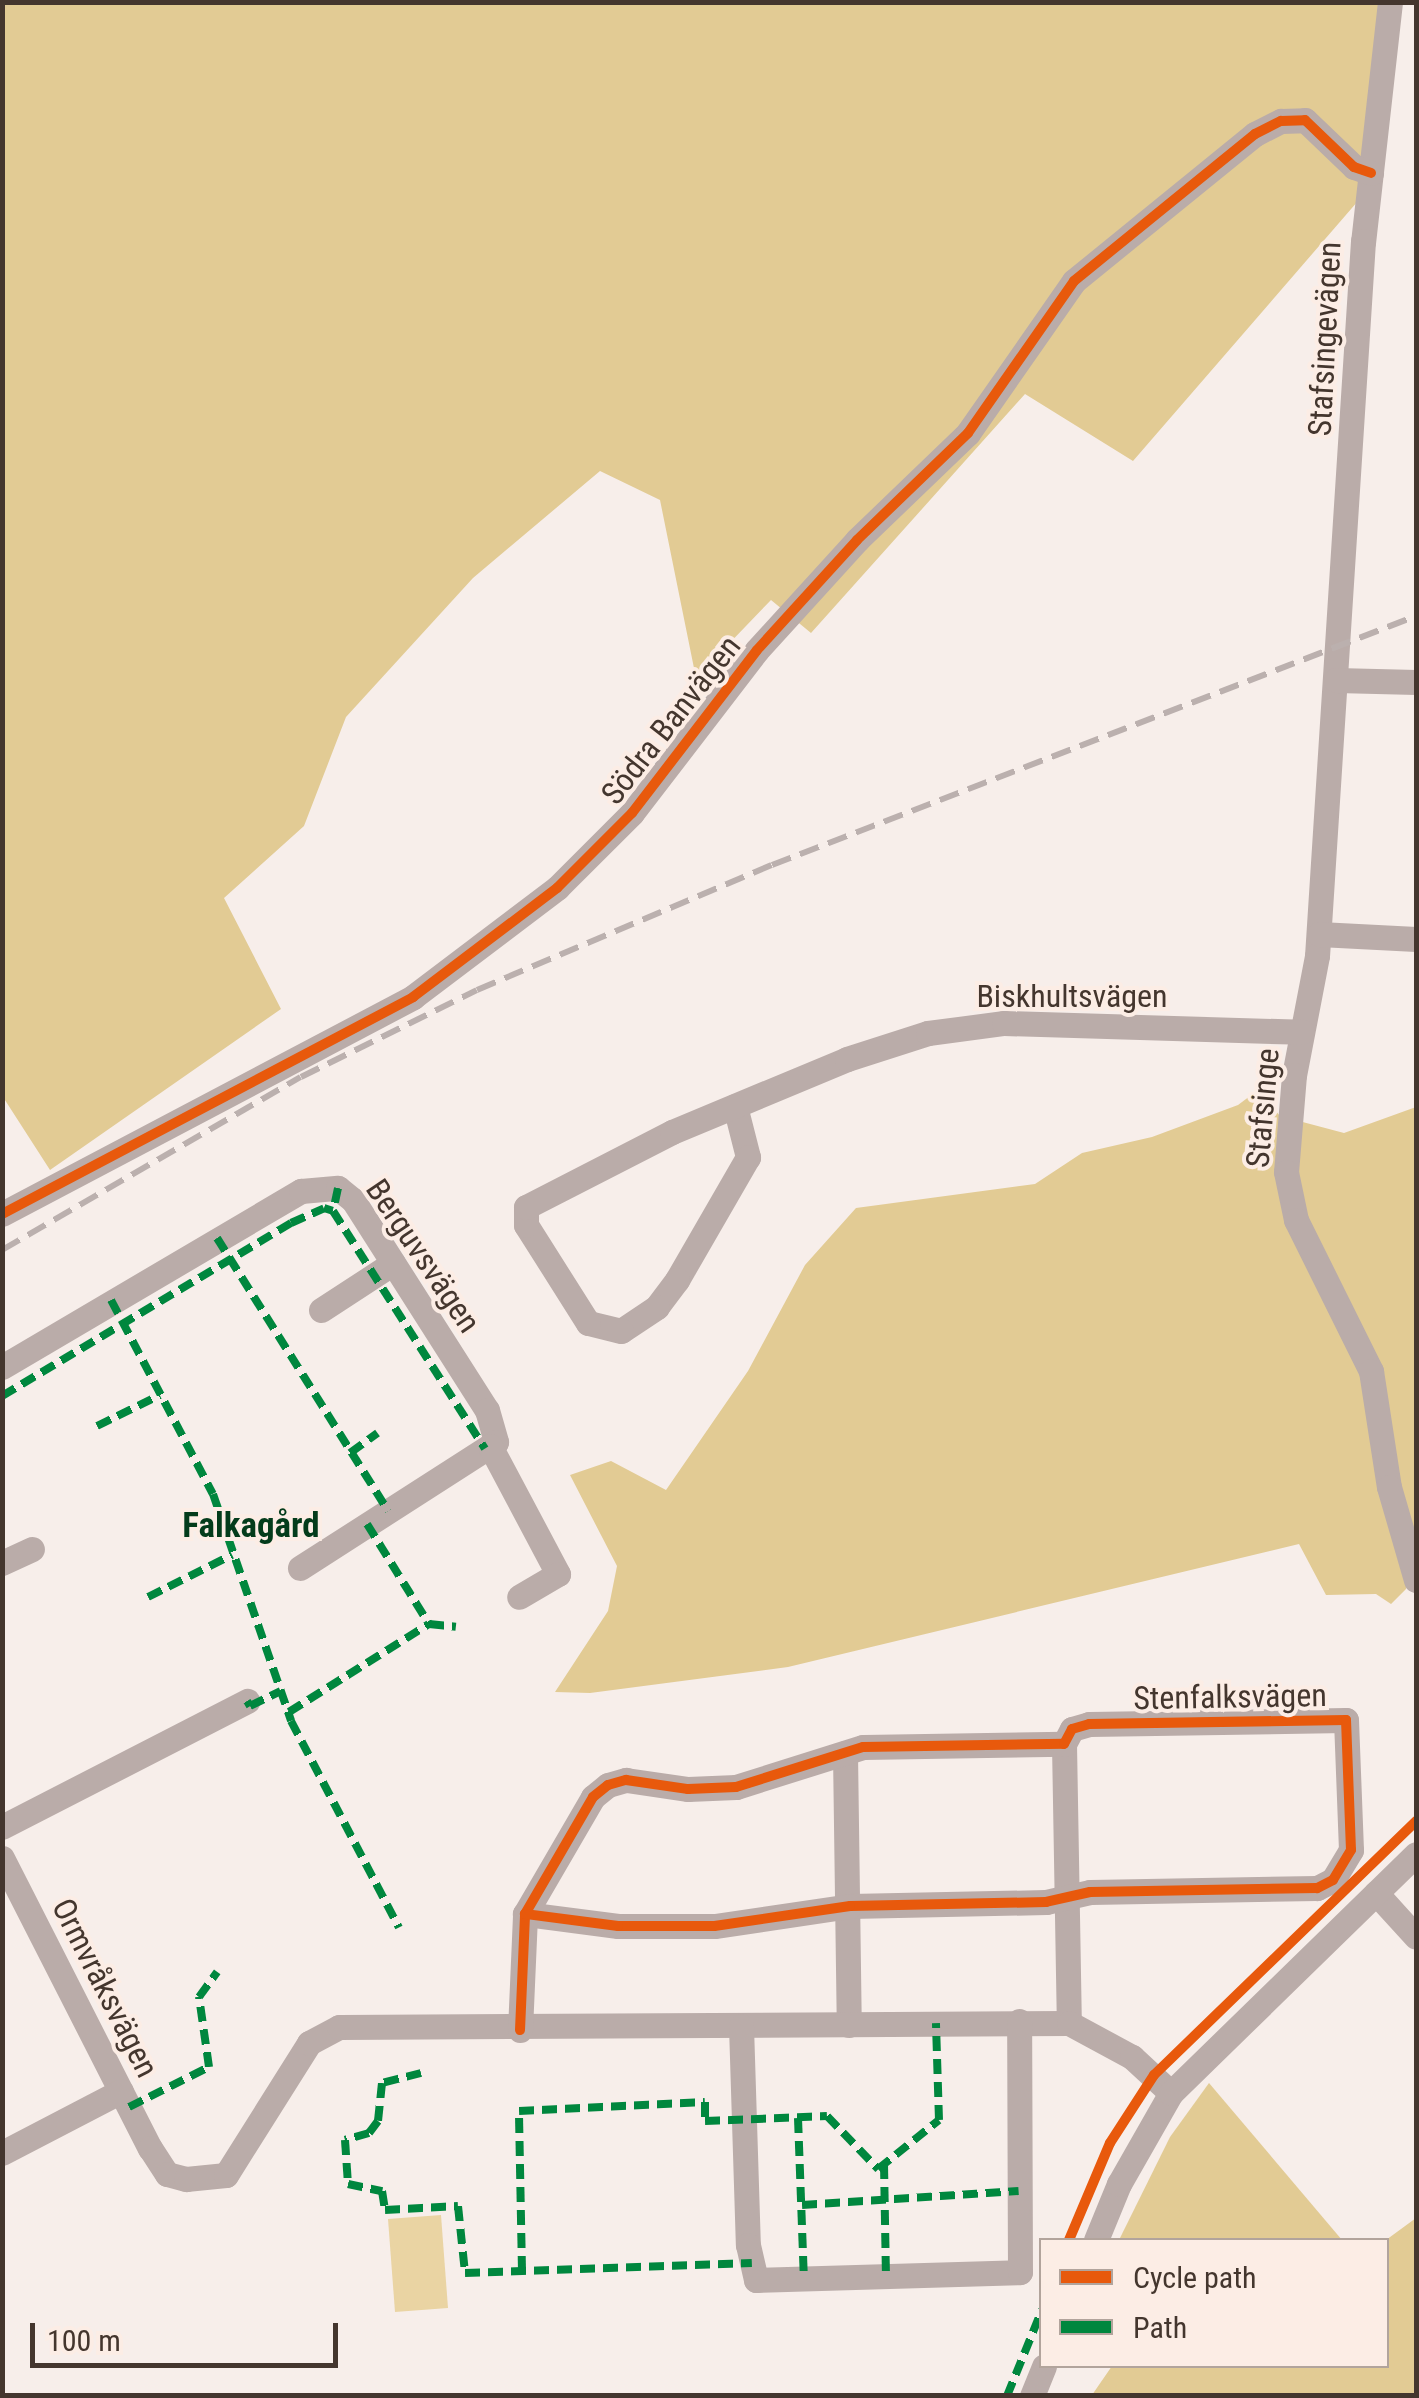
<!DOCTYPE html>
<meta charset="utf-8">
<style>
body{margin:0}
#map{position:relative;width:1419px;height:2398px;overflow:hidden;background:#f7eeea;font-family:"Roboto Condensed",sans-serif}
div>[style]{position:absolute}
.green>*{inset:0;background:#ead4a3}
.forest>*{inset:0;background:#e2cb94}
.minor>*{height:25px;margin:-12.5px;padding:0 12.5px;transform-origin:12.5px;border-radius:12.5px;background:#baaca9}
.rail>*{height:6px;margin-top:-3px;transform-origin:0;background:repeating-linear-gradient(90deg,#bbb0ae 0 20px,transparent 0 30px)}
.quiet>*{height:8px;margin-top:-4px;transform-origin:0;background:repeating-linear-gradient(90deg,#00873e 0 15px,transparent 0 23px)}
.cycleway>*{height:10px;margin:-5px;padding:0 5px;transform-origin:5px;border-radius:5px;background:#e8590c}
span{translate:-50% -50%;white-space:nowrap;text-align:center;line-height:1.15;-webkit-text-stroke:8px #fcede5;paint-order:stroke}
.street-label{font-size:32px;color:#44362e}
.neighbourhood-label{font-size:35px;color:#043c1b;font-weight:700}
.frame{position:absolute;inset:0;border:5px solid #44362e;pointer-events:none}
.legend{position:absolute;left:1039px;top:2238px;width:350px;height:130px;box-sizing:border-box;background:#fcede5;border:2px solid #b2a49c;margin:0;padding:12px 18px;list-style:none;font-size:30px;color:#44362e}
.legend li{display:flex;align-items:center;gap:20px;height:50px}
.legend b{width:50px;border:2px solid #b2a49c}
.scale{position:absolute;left:30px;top:2323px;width:308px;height:45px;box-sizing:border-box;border:5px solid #44362e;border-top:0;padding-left:12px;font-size:30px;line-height:35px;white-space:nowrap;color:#44362e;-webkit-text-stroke:8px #fcede5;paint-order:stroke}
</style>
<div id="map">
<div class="green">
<div style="clip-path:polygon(441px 2215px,448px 2308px,395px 2312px,388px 2219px)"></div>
</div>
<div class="forest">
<div style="clip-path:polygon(3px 3px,1383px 3px,1358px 201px,1133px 461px,1025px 394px,811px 633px,771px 600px,696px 678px,660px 500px,600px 471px,473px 578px,346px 717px,304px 826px,224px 898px,281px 1009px,50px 1170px,3px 1097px)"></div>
<div style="clip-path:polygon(1258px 1090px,1280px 1116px,1344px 1133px,1416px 1107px,1416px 1526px,1406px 1589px,1391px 1604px,1376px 1594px,1326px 1595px,1299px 1544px,788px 1667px,590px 1693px,555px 1692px,608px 1611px,617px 1566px,570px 1475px,611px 1461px,666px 1490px,748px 1371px,805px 1265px,856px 1208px,1035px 1184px,1082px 1153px,1152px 1137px,1238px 1105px)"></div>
<div style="clip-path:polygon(1209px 2083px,1342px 2240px,1119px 2240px,1170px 2137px)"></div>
<div style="clip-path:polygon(1416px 2218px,1416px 2395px,1092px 2395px,1112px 2366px,1386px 2366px,1386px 2240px)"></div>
</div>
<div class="minor">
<div style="left:1390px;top:2px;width:241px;rotate:96.4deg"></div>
<div style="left:1363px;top:241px;width:716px;rotate:93.68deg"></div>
<div style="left:1317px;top:956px;width:121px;rotate:100.9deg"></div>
<div style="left:1294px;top:1075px;width:97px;rotate:94.7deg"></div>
<div style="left:1286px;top:1172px;width:49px;rotate:78.2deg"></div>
<div style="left:1296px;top:1220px;width:169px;rotate:63.6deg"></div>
<div style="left:1371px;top:1371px;width:117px;rotate:81.2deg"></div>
<div style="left:1389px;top:1487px;width:97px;rotate:73.8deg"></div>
<div style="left:1336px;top:680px;width:80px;rotate:1.4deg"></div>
<div style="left:1319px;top:934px;width:97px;rotate:3deg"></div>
<div style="left:735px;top:1106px;width:53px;rotate:75.7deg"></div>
<div style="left:748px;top:1157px;width:142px;rotate:120deg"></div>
<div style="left:677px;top:1280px;width:34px;rotate:127deg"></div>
<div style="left:657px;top:1307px;width:43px;rotate:146.3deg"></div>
<div style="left:621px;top:1331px;width:34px;rotate:-166deg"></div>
<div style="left:588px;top:1323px;width:116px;rotate:-122.3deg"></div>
<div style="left:526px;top:1225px;width:18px;rotate:-90deg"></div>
<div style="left:526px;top:1207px;width:164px;rotate:-27.2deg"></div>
<div style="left:672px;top:1132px;width:190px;rotate:-22.6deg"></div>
<div style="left:847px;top:1059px;width:85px;rotate:-17.8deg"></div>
<div style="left:928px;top:1033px;width:77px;rotate:-7.5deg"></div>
<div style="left:1004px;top:1023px;width:298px;rotate:1.7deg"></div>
<div style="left:2px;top:1214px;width:465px;rotate:-27.8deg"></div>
<div style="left:413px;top:997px;width:181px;rotate:-37.1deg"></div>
<div style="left:557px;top:888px;width:106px;rotate:-45deg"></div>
<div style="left:632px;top:813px;width:205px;rotate:-52.5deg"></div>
<div style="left:757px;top:650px;width:149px;rotate:-47.7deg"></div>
<div style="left:857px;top:540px;width:154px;rotate:-43.9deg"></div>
<div style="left:968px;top:433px;width:185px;rotate:-55.1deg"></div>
<div style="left:1074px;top:281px;width:233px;rotate:-39.1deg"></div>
<div style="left:1255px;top:134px;width:29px;rotate:-27deg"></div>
<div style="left:1281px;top:121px;width:24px;rotate:-2deg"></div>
<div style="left:1305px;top:120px;width:68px;rotate:43.8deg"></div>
<div style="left:1354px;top:167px;width:18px;rotate:19deg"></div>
<div style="left:321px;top:1310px;width:86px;rotate:-33.1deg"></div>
<div style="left:2px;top:1367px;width:347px;rotate:-30.5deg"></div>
<div style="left:301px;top:1191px;width:37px;rotate:-5deg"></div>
<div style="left:338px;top:1188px;width:19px;rotate:39deg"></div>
<div style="left:353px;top:1200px;width:249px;rotate:57.5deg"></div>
<div style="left:487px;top:1410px;width:33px;rotate:74deg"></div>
<div style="left:496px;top:1442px;width:233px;rotate:147.3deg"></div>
<div style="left:490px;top:1446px;width:145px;rotate:62deg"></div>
<div style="left:558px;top:1574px;width:45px;rotate:149.5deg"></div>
<div style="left:2px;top:1563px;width:33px;rotate:-25deg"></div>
<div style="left:1064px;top:1744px;width:279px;rotate:89deg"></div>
<div style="left:845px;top:1753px;width:272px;rotate:89.2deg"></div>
<div style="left:2px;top:1827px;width:276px;rotate:-27.2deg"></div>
<div style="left:2px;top:1858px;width:326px;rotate:63deg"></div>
<div style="left:150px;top:2148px;width:31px;rotate:57deg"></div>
<div style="left:167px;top:2174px;width:20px;rotate:15deg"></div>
<div style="left:186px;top:2179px;width:40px;rotate:-5.7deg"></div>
<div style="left:226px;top:2175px;width:156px;rotate:-57.8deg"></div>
<div style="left:309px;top:2043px;width:34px;rotate:-28deg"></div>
<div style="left:339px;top:2027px;width:730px;rotate:-0.31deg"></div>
<div style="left:1069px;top:2023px;width:72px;rotate:28.4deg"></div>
<div style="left:1132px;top:2057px;width:53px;rotate:42.7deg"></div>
<div style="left:1376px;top:1893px;width:59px;rotate:47.7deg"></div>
<div style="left:741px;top:2026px;width:219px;rotate:88.2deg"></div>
<div style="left:748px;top:2245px;width:36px;rotate:77deg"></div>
<div style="left:756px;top:2280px;width:264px;rotate:-1.7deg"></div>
<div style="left:1020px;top:2272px;width:251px;rotate:-90.2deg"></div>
<div style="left:520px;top:2030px;width:116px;rotate:-87.5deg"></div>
<div style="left:525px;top:1914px;width:135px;rotate:-59.8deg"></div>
<div style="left:593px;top:1797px;width:19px;rotate:-39deg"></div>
<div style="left:608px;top:1785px;width:19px;rotate:-16deg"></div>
<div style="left:626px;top:1780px;width:63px;rotate:8.3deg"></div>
<div style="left:688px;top:1789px;width:48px;rotate:-2.4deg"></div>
<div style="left:736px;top:1787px;width:133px;rotate:-17.5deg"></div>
<div style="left:863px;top:1747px;width:201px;rotate:-0.9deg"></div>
<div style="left:1064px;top:1744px;width:17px;rotate:-62deg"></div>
<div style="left:1072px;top:1729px;width:18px;rotate:-16deg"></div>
<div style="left:1089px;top:1724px;width:257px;rotate:-0.9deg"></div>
<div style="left:1346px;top:1720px;width:130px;rotate:87.8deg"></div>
<div style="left:1351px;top:1850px;width:35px;rotate:121deg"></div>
<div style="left:1333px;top:1880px;width:18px;rotate:153deg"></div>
<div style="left:1317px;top:1888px;width:227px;rotate:179deg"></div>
<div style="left:1090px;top:1892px;width:45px;rotate:167.2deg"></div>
<div style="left:1046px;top:1902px;width:196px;rotate:178.8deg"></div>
<div style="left:850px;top:1906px;width:137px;rotate:171.6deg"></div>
<div style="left:714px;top:1926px;width:96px;rotate:180deg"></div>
<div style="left:618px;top:1926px;width:94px;rotate:-172.6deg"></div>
<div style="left:2px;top:2153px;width:134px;rotate:-27.5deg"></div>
<div style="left:1096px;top:2240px;width:61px;rotate:-67.7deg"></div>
<div style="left:1119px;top:2184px;width:105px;rotate:-60.3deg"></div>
<div style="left:1171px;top:2093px;width:342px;rotate:-44.3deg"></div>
<div style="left:1032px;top:2396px;width:32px;rotate:-68deg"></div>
</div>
<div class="rail">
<div style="left:2px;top:1250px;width:345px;rotate:-30.1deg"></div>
<div style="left:301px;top:1077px;width:196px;rotate:-26.3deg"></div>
<div style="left:477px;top:990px;width:320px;rotate:-23deg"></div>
<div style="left:772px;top:865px;width:690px;rotate:-21.14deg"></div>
</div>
<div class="quiet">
<div style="left:338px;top:1188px;width:24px;rotate:102deg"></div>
<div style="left:333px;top:1211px;width:282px;rotate:57.4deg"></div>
<div style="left:217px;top:1238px;width:322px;rotate:57.9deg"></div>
<div style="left:111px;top:1300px;width:219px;rotate:62.3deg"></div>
<div style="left:213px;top:1494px;width:240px;rotate:71deg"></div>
<div style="left:291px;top:1721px;width:233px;rotate:62.4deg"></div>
<div style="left:2px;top:1396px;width:337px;rotate:-30.9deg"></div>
<div style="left:291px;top:1223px;width:36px;rotate:-24deg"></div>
<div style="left:324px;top:1208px;width:9px;rotate:18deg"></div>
<div style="left:97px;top:1426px;width:70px;rotate:-26.2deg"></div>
<div style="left:350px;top:1453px;width:34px;rotate:-36deg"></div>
<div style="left:367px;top:1524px;width:118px;rotate:58.2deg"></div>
<div style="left:148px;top:1597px;width:94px;rotate:-26.6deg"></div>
<div style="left:247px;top:1701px;width:6px;rotate:59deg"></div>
<div style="left:250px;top:1706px;width:34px;rotate:-26deg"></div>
<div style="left:289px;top:1712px;width:165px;rotate:-32.2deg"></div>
<div style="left:429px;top:1624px;width:27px;rotate:6deg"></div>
<div style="left:421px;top:2073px;width:40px;rotate:165.6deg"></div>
<div style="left:382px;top:2083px;width:38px;rotate:96deg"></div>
<div style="left:378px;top:2121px;width:15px;rotate:127deg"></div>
<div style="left:369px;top:2133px;width:25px;rotate:164deg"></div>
<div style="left:345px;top:2140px;width:44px;rotate:86.1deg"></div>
<div style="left:348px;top:2184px;width:35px;rotate:12deg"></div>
<div style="left:382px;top:2191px;width:19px;rotate:81deg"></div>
<div style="left:385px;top:2210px;width:73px;rotate:-3.1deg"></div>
<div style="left:458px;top:2206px;width:67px;rotate:84deg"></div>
<div style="left:465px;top:2273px;width:287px;rotate:-2deg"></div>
<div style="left:129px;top:2107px;width:89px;rotate:-26.6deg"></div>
<div style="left:209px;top:2067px;width:71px;rotate:-98.1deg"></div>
<div style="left:199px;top:1997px;width:31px;rotate:-54deg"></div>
<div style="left:798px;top:2118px;width:160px;rotate:87.9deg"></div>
<div style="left:884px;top:2164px;width:111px;rotate:89deg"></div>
<div style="left:802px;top:2205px;width:217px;rotate:-3.7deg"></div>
<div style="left:522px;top:2271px;width:160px;rotate:-91.1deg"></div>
<div style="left:519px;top:2111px;width:186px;rotate:-2.8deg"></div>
<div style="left:705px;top:2102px;width:19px;rotate:90deg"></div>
<div style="left:705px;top:2121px;width:122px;rotate:-2.3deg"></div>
<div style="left:827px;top:2116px;width:74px;rotate:46.1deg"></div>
<div style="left:878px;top:2169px;width:78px;rotate:-38.8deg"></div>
<div style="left:939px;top:2120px;width:97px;rotate:-91.8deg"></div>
<div style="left:1007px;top:2396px;width:93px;rotate:-67.9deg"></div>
</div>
<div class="cycleway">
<div style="left:2px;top:1214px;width:465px;rotate:-27.8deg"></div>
<div style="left:413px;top:997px;width:181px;rotate:-37.1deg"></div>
<div style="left:557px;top:888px;width:106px;rotate:-45deg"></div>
<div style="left:632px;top:813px;width:205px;rotate:-52.5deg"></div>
<div style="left:757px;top:650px;width:149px;rotate:-47.7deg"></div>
<div style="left:857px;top:540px;width:154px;rotate:-43.9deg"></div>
<div style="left:968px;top:433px;width:185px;rotate:-55.1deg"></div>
<div style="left:1074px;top:281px;width:233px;rotate:-39.1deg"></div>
<div style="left:1255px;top:134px;width:29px;rotate:-27deg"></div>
<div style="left:1281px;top:121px;width:24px;rotate:-2deg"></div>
<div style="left:1305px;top:120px;width:68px;rotate:43.8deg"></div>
<div style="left:1354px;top:167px;width:18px;rotate:19deg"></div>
<div style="left:520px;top:2030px;width:116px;rotate:-87.5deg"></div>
<div style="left:525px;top:1914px;width:135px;rotate:-59.8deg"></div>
<div style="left:593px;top:1797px;width:19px;rotate:-39deg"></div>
<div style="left:608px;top:1785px;width:19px;rotate:-16deg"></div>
<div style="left:626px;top:1780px;width:63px;rotate:8.3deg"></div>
<div style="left:688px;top:1789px;width:48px;rotate:-2.4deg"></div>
<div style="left:736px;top:1787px;width:133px;rotate:-17.5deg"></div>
<div style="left:863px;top:1747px;width:201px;rotate:-0.9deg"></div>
<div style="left:1064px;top:1744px;width:17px;rotate:-62deg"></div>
<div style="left:1072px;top:1729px;width:18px;rotate:-16deg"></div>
<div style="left:1089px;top:1724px;width:257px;rotate:-0.9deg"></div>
<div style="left:1346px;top:1720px;width:130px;rotate:87.8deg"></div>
<div style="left:1351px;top:1850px;width:35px;rotate:121deg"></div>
<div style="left:1333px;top:1880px;width:18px;rotate:153deg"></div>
<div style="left:1317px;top:1888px;width:227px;rotate:179deg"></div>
<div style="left:1090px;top:1892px;width:45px;rotate:167.2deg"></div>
<div style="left:1046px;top:1902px;width:196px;rotate:178.8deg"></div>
<div style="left:850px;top:1906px;width:137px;rotate:171.6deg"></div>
<div style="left:714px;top:1926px;width:96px;rotate:180deg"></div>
<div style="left:618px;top:1926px;width:94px;rotate:-172.6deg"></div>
<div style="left:1069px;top:2240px;width:105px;rotate:-67.1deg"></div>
<div style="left:1110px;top:2143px;width:81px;rotate:-57.1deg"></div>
<div style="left:1154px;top:2075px;width:365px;rotate:-44.1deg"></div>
</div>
<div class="street-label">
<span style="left:1325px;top:339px;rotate:-87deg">Stafsingevägen</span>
<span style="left:671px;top:720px;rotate:-52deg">Södra Banvägen</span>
<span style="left:1072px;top:996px">Biskhultsvägen</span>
<span style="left:1263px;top:1108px;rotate:-85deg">Stafsinge</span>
<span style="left:423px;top:1256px;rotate:56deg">Berguvsvägen</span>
<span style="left:1230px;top:1697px;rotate:-1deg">Stenfalksvägen</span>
<span style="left:105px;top:1988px;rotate:63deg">Ormvråksvägen</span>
</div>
<div class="neighbourhood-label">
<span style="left:251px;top:1526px">Falkagård</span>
</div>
<div class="frame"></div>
<ul class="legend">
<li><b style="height:12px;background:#e8590c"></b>Cycle path</li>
<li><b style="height:12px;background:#00873e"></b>Path</li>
</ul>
<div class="scale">100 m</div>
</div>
